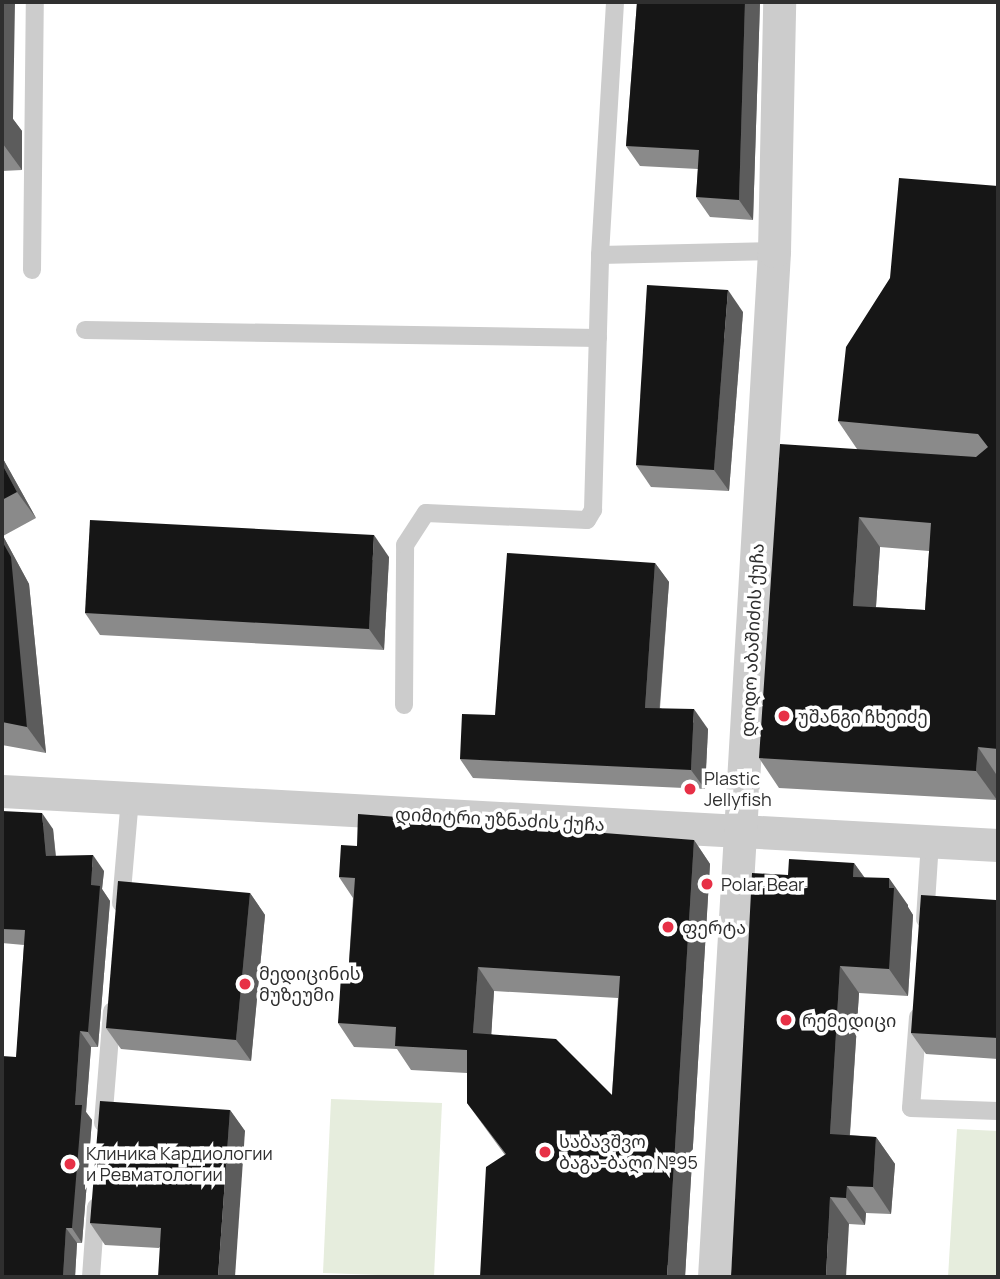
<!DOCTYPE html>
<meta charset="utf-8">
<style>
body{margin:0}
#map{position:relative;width:1000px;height:1279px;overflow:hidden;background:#fff;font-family:Manrope,"Noto Sans Georgian",sans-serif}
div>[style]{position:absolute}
.green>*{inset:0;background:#e6eddd}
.service>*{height:18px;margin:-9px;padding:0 9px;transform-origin:9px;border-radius:9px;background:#ccc}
.minor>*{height:33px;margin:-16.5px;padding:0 16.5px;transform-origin:16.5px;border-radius:16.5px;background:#ccc}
.wall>*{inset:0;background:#8a8a8a}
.shaded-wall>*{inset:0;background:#5c5c5c}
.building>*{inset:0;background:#161616}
.dots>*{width:19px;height:19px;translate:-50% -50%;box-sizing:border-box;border:4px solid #fff;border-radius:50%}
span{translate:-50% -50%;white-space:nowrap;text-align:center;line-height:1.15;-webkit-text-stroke:7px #fff;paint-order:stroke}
.street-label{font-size:18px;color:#2f2f2f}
.poi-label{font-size:18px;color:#2f2f2f}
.left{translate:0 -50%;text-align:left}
.frame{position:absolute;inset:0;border:4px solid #2f2f2f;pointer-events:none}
</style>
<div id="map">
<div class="green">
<div style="clip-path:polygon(331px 1099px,442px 1103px,434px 1277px,323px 1273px)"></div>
<div style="clip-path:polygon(957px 1129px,998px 1131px,998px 1277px,948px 1277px)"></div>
</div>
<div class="service">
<div style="left:600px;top:255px;width:174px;rotate:-1.3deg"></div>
<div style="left:32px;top:270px;width:268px;rotate:-89.4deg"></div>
<div style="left:85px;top:330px;width:513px;rotate:0.89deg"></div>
<div style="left:404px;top:705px;width:160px;rotate:-89.6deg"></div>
<div style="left:405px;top:545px;width:38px;rotate:-57deg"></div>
<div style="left:426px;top:513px;width:161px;rotate:2.5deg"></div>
<div style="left:587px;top:520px;width:12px;rotate:-59deg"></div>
<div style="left:593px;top:510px;width:255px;rotate:-88.4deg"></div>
<div style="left:600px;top:255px;width:253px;rotate:-86.6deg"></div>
<div style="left:121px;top:903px;width:105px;rotate:-85.1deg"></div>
<div style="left:925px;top:919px;width:77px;rotate:-86.3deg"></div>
<div style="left:918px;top:1017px;width:91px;rotate:94.4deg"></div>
<div style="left:911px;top:1108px;width:87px;rotate:2deg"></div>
<div style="left:103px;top:1123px;width:112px;rotate:-85.4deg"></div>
<div style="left:91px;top:1277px;width:70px;rotate:-85.9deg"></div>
</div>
<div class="minor">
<div style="left:2px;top:791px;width:997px;rotate:3.1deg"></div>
<div style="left:714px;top:1277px;width:1028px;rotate:-86.65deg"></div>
<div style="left:774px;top:251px;width:249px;rotate:-88.8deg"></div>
</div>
<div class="wall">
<div style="clip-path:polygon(2px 2px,13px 119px,22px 131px,22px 170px,2px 171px)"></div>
<div style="clip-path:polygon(637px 2px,760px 2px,753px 220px,710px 217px,696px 197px,698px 169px,640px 166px,626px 146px)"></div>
<div style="clip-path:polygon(evenodd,998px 186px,998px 785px,997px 800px,779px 788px,759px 758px,857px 449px,838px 421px,998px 186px,880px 547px,929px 551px,925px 610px,876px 607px,880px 547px)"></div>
<div style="clip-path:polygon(743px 312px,729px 491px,651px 487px,636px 465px)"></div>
<div style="clip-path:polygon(2px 457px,36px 518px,3px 536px,29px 584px,46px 753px,2px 745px)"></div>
<div style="clip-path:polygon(389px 557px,384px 650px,100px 635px,85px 613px)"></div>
<div style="clip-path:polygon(655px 563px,669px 582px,660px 708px,708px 729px,705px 789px,473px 778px,460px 759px,495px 715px)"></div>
<div style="clip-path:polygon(2px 811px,53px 829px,56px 856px,104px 871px,102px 889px,110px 901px,98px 1047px,91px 1047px,86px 1112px,92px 1120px,82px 1243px,77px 1243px,75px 1277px,2px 1277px,24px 945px,2px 943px)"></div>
<div style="clip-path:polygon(evenodd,694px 840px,710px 864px,685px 1277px,505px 1155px,467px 1103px,467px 1073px,411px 1070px,397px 1049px,354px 1047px,338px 1023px,348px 977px,353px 898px,339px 877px,357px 846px,694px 840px,494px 991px,618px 998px,612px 1095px,491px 1034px,494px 991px)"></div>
<div style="clip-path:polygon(854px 863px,865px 878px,908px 905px,908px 907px,913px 915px,908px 996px,859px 993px,850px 1135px,876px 1137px,895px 1164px,891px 1214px,866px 1213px,865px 1225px,849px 1224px,731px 1277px,788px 875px)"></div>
<div style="clip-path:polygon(998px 867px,998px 1059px,926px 1054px,911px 1033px,996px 900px)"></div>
<div style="clip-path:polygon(250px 893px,265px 915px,251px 1061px,121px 1049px,106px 1028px)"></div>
<div style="clip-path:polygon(230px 1110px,245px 1131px,159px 1248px,105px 1245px,90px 1223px)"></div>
</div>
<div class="shaded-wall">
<div style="clip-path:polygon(2px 2px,15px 2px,13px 119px,22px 131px,22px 170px,3px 144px,2px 115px)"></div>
<div style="clip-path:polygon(745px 2px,760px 2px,753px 220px,739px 200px)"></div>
<div style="clip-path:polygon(728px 290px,743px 312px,729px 491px,714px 470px)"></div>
<div style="clip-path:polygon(2px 457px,36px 518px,17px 492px,2px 464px)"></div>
<div style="clip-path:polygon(859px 517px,880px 547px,874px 635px,853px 606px)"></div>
<div style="clip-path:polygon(2px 534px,29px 584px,46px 753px,27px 727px,2px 541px)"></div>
<div style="clip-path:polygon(374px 535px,389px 557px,384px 650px,369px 629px)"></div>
<div style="clip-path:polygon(655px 563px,669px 582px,658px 727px,645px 708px)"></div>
<div style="clip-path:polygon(694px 709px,708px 729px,705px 789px,691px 770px)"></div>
<div style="clip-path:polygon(978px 747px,998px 777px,997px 800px,976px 771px)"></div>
<div style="clip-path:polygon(42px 813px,53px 829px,57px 871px,46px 856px)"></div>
<div style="clip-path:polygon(694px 840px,710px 864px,685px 1277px,667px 1277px)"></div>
<div style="clip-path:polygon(93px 855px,104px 871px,102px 889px,110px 901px,98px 1047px,88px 1032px,91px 885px)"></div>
<div style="clip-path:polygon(854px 863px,873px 890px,853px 877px)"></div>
<div style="clip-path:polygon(889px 878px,908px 905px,908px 907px,913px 915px,908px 996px,889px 969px)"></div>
<div style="clip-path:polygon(250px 893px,265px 915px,251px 1061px,236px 1040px)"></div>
<div style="clip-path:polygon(840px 966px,859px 993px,848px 1161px,830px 1134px)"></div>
<div style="clip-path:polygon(478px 967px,494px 991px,490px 1056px,473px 1033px)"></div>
<div style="clip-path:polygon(80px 1031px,91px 1047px,86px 1112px,92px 1120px,82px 1243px,72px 1228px,75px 1105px)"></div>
<div style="clip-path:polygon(230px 1110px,245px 1131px,235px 1277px,218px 1277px)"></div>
<div style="clip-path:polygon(876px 1137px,895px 1164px,891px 1214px,873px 1187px)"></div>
<div style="clip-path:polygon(847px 1186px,866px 1213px,865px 1225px,846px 1198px)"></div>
<div style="clip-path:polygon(830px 1197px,849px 1224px,846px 1277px,826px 1277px)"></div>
<div style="clip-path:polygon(66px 1228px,77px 1243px,75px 1277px,63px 1277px)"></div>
</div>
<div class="building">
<div style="clip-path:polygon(637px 2px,745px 2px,739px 200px,696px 197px,699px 150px,626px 146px)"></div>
<div style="clip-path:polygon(2px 105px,4px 105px,3px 144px,2px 144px)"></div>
<div style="clip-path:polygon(evenodd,899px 178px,998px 186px,998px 749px,978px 747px,976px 771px,759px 758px,780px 444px,976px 457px,988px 447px,978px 434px,838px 421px,846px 347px,890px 278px,899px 178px,859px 517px,931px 523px,925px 610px,853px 606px,859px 517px)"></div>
<div style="clip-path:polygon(647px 285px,728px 290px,714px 470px,636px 465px)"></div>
<div style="clip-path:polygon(2px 464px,17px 492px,2px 500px)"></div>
<div style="clip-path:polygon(90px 520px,374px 535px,369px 629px,85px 613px)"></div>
<div style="clip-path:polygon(2px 541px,11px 557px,27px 727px,2px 722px)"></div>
<div style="clip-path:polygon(507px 553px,655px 563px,645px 708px,694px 709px,691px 770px,460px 759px,462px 714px,495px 715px)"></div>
<div style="clip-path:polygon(2px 811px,42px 813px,46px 856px,93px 855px,91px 885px,100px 886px,88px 1032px,80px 1031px,75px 1105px,82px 1105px,72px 1228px,66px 1228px,63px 1277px,2px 1277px,2px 1056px,16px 1057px,25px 930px,2px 929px)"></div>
<div style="clip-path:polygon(evenodd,358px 814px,694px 840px,667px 1277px,480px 1277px,486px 1167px,506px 1154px,467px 1103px,467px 1050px,395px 1046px,396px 1027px,338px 1023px,341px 976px,348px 977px,355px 878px,339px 877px,341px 845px,357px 846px,358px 814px,478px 967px,620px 976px,612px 1095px,556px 1039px,473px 1033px,478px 967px)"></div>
<div style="clip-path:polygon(789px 859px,854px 863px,853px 877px,889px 878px,889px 888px,894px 888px,889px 969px,840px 966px,830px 1134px,876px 1137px,873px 1187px,847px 1186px,846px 1198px,830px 1197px,826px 1277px,731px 1277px,752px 873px,788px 875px)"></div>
<div style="clip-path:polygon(998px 867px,998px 1038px,911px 1033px,921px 895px,996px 900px)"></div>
<div style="clip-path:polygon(118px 881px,250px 893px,236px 1040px,106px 1028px)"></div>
<div style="clip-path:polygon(100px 1101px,230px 1110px,218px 1277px,158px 1277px,161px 1228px,90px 1223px)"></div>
</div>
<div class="dots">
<div style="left:784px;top:716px;background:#e73046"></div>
<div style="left:690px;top:789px;background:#e73046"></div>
<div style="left:707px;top:884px;background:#e73046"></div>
<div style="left:668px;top:927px;background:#e73046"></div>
<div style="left:245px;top:984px;background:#e73046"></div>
<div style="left:786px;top:1020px;background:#e73046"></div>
<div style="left:545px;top:1152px;background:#e73046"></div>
<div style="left:70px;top:1164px;background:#e73046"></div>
</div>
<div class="street-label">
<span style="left:752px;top:640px;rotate:-87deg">დოდო აბაშიძის ქუჩა</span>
<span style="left:500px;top:819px;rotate:3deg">დიმიტრი უზნაძის ქუჩა</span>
</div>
<div class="poi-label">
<span class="left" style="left:798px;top:716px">უშანგი ჩხეიძე</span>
<span class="left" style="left:704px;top:789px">Plastic<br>Jellyfish</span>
<span class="left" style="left:721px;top:884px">Polar Bear</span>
<span class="left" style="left:682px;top:927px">ფერტა</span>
<span class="left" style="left:259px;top:984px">მედიცინის<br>მუზეუმი</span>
<span class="left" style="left:802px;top:1020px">რემედიცი</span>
<span class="left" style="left:559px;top:1152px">საბავშვო<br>ბაგა-ბაღი №95</span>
<span class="left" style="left:86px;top:1164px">Клиника Кардиологии<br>и Ревматологии</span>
</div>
<div class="frame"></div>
</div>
